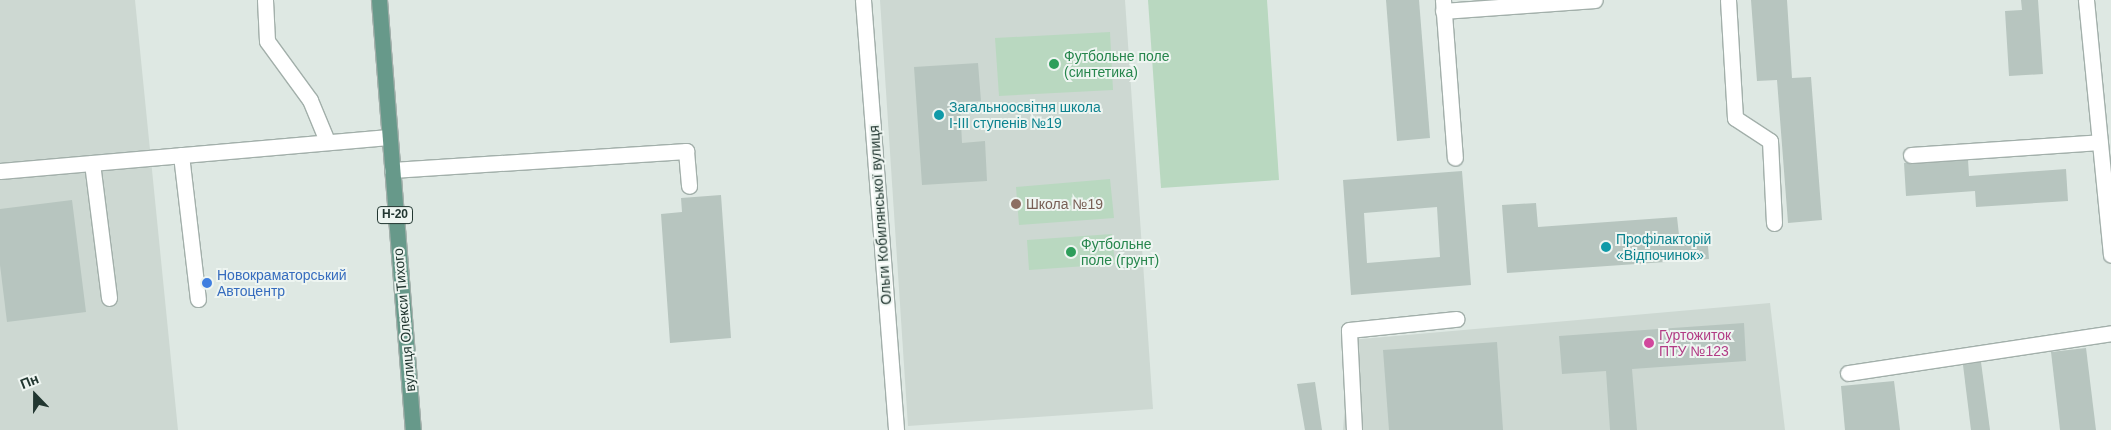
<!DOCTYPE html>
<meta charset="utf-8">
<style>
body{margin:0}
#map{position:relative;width:2111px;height:430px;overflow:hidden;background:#dee8e3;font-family:Arial,sans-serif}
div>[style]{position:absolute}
.built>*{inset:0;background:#cdd8d2}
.green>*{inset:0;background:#b9d8c0}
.building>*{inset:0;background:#b7c5bf}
.roads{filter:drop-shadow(1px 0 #a2afaa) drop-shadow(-1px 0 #a2afaa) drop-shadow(0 1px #a2afaa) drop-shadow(0 -1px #a2afaa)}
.minor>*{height:15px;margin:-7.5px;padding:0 7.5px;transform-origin:7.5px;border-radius:7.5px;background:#fff}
.major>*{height:15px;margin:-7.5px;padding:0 7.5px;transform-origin:7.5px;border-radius:7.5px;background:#67998a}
.dots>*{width:14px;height:14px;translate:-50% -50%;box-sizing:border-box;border:2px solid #eef5f1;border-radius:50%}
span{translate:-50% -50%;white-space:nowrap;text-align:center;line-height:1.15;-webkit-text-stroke:4px #eef5f1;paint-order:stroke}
.shield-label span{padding:1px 4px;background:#eef5f1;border:1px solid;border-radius:4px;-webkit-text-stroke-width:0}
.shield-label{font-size:12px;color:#213630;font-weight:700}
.leisure-label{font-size:14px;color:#27864d}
.left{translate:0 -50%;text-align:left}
.culture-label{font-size:14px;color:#0d838f}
.education-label{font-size:14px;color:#785e54}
.street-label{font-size:14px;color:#213630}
.shop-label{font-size:14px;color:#366cbe}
.hotel-label{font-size:14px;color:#b23c85}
.north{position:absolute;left:10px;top:370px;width:50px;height:50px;-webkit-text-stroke:4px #eef5f1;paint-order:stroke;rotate:338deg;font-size:14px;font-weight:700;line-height:20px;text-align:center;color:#213630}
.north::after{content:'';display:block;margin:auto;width:18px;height:22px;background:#213630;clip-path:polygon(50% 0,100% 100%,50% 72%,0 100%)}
</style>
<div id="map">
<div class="built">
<div style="clip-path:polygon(0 0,135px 0,178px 430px,0 430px)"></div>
<div style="clip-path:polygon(880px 0,1125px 0,1153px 409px,908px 426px)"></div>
<div style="clip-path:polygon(1770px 303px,1785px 430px,1343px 430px,1350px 340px)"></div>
</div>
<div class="green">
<div style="clip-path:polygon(1148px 0,1267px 0,1279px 180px,1161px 188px)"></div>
<div style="clip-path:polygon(1110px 32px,1113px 90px,999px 96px,995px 38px)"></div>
<div style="clip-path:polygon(1110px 179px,1114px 218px,1019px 225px,1016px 187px)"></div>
<div style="clip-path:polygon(1112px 234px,1115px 264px,1029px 270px,1027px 240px)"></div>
</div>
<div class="building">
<div style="clip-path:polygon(1386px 0,1419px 0,1430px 138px,1397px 141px)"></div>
<div style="clip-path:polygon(1751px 0,1787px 0,1792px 78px,1811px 77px,1822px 220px,1788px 223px,1777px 80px,1757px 81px)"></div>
<div style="clip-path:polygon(2021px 0,2038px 0,2043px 74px,2009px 76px,2005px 11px,2022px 10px)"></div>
<div style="clip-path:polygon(978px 63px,981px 101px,960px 102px,962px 143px,985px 141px,987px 181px,922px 185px,914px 67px)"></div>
<div style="clip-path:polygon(1968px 160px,1969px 176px,2066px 169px,2068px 201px,1976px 207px,1975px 191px,1906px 196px,1904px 163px)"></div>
<div style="clip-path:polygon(evenodd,1462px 171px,1471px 285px,1351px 295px,1343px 180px,1462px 171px,1437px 207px,1440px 257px,1367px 263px,1364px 213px,1437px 207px)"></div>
<div style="clip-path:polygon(721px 195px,731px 338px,670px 343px,661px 214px,682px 212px,681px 198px)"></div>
<div style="clip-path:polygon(72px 200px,86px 312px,7px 322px,0 265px,0 209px)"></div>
<div style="clip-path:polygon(1536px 203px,1538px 227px,1677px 217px,1679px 235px,1707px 233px,1709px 259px,1507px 273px,1502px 205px)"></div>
<div style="clip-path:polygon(1744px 323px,1746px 361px,1632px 369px,1637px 430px,1610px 430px,1606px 371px,1562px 374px,1559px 336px)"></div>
<div style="clip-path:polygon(1497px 342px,1503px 430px,1389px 430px,1383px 350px)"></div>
<div style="clip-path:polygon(2086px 348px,2096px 430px,2060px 430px,2051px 352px)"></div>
<div style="clip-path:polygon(1981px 362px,1990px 430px,1971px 430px,1963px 365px)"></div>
<div style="clip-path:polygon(1894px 381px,1900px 430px,1845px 430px,1841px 386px)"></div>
<div style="clip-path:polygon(1315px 382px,1322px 430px,1305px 430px,1297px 384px)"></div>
</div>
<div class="roads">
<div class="minor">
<div style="left:265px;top:0;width:41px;rotate:87.2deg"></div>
<div style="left:267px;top:41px;width:73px;rotate:53.9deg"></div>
<div style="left:310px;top:100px;width:44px;rotate:67.5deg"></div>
<div style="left:863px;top:0;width:431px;rotate:85.6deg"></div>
<div style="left:1443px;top:0;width:158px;rotate:85.7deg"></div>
<div style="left:1728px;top:0;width:118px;rotate:86.6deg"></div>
<div style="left:1735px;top:118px;width:42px;rotate:33.3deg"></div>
<div style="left:1770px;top:141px;width:82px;rotate:87.2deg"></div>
<div style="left:2086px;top:0;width:256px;rotate:84.4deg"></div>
<div style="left:1443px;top:11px;width:152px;rotate:-4.1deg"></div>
<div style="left:181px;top:155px;width:145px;rotate:83.3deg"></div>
<div style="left:1911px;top:155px;width:189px;rotate:-3.9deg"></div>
<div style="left:92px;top:163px;width:136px;rotate:82.8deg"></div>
<div style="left:392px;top:170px;width:295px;rotate:-3.7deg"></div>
<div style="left:686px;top:151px;width:35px;rotate:85deg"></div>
<div style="left:0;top:171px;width:390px;rotate:-5deg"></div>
<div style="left:1848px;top:373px;width:266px;rotate:-8.6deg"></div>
<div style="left:1354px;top:430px;width:100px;rotate:-92.9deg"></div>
<div style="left:1349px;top:330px;width:108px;rotate:-5.9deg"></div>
</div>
<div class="major">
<div style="left:379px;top:0;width:431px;rotate:85.5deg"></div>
</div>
</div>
<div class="dots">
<div style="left:1054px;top:64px;background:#2e9e5b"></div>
<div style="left:939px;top:115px;background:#0f9aa8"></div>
<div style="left:1016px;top:204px;background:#8d6e63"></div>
<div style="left:1606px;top:247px;background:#0f9aa8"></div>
<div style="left:1071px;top:252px;background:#2e9e5b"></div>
<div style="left:207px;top:283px;background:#3f7fe0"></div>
<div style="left:1649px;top:343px;background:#d1479c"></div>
</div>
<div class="shield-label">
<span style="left:395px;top:215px">Н-20</span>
</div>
<div class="leisure-label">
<span class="left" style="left:1064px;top:64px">Футбольне поле<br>(синтетика)</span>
<span class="left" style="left:1081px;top:252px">Футбольне<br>поле (грунт)</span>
</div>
<div class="culture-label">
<span class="left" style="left:949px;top:115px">Загальноосвітня школа<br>І-ІІІ ступенів №19</span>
<span class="left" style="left:1616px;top:247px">Профілакторій<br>«Відпочинок»</span>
</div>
<div class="education-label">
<span class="left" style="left:1026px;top:204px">Школа №19</span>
</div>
<div class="street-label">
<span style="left:880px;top:215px;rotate:-94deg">Ольги Кобилянської вулиця</span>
<span style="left:404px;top:320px;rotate:-95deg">вулиця Олекси Тихого</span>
</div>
<div class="shop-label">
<span class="left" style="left:217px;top:283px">Новокраматорський<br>Автоцентр</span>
</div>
<div class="hotel-label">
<span class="left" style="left:1659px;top:343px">Гуртожиток<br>ПТУ №123</span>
</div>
<div class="north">Пн</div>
</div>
